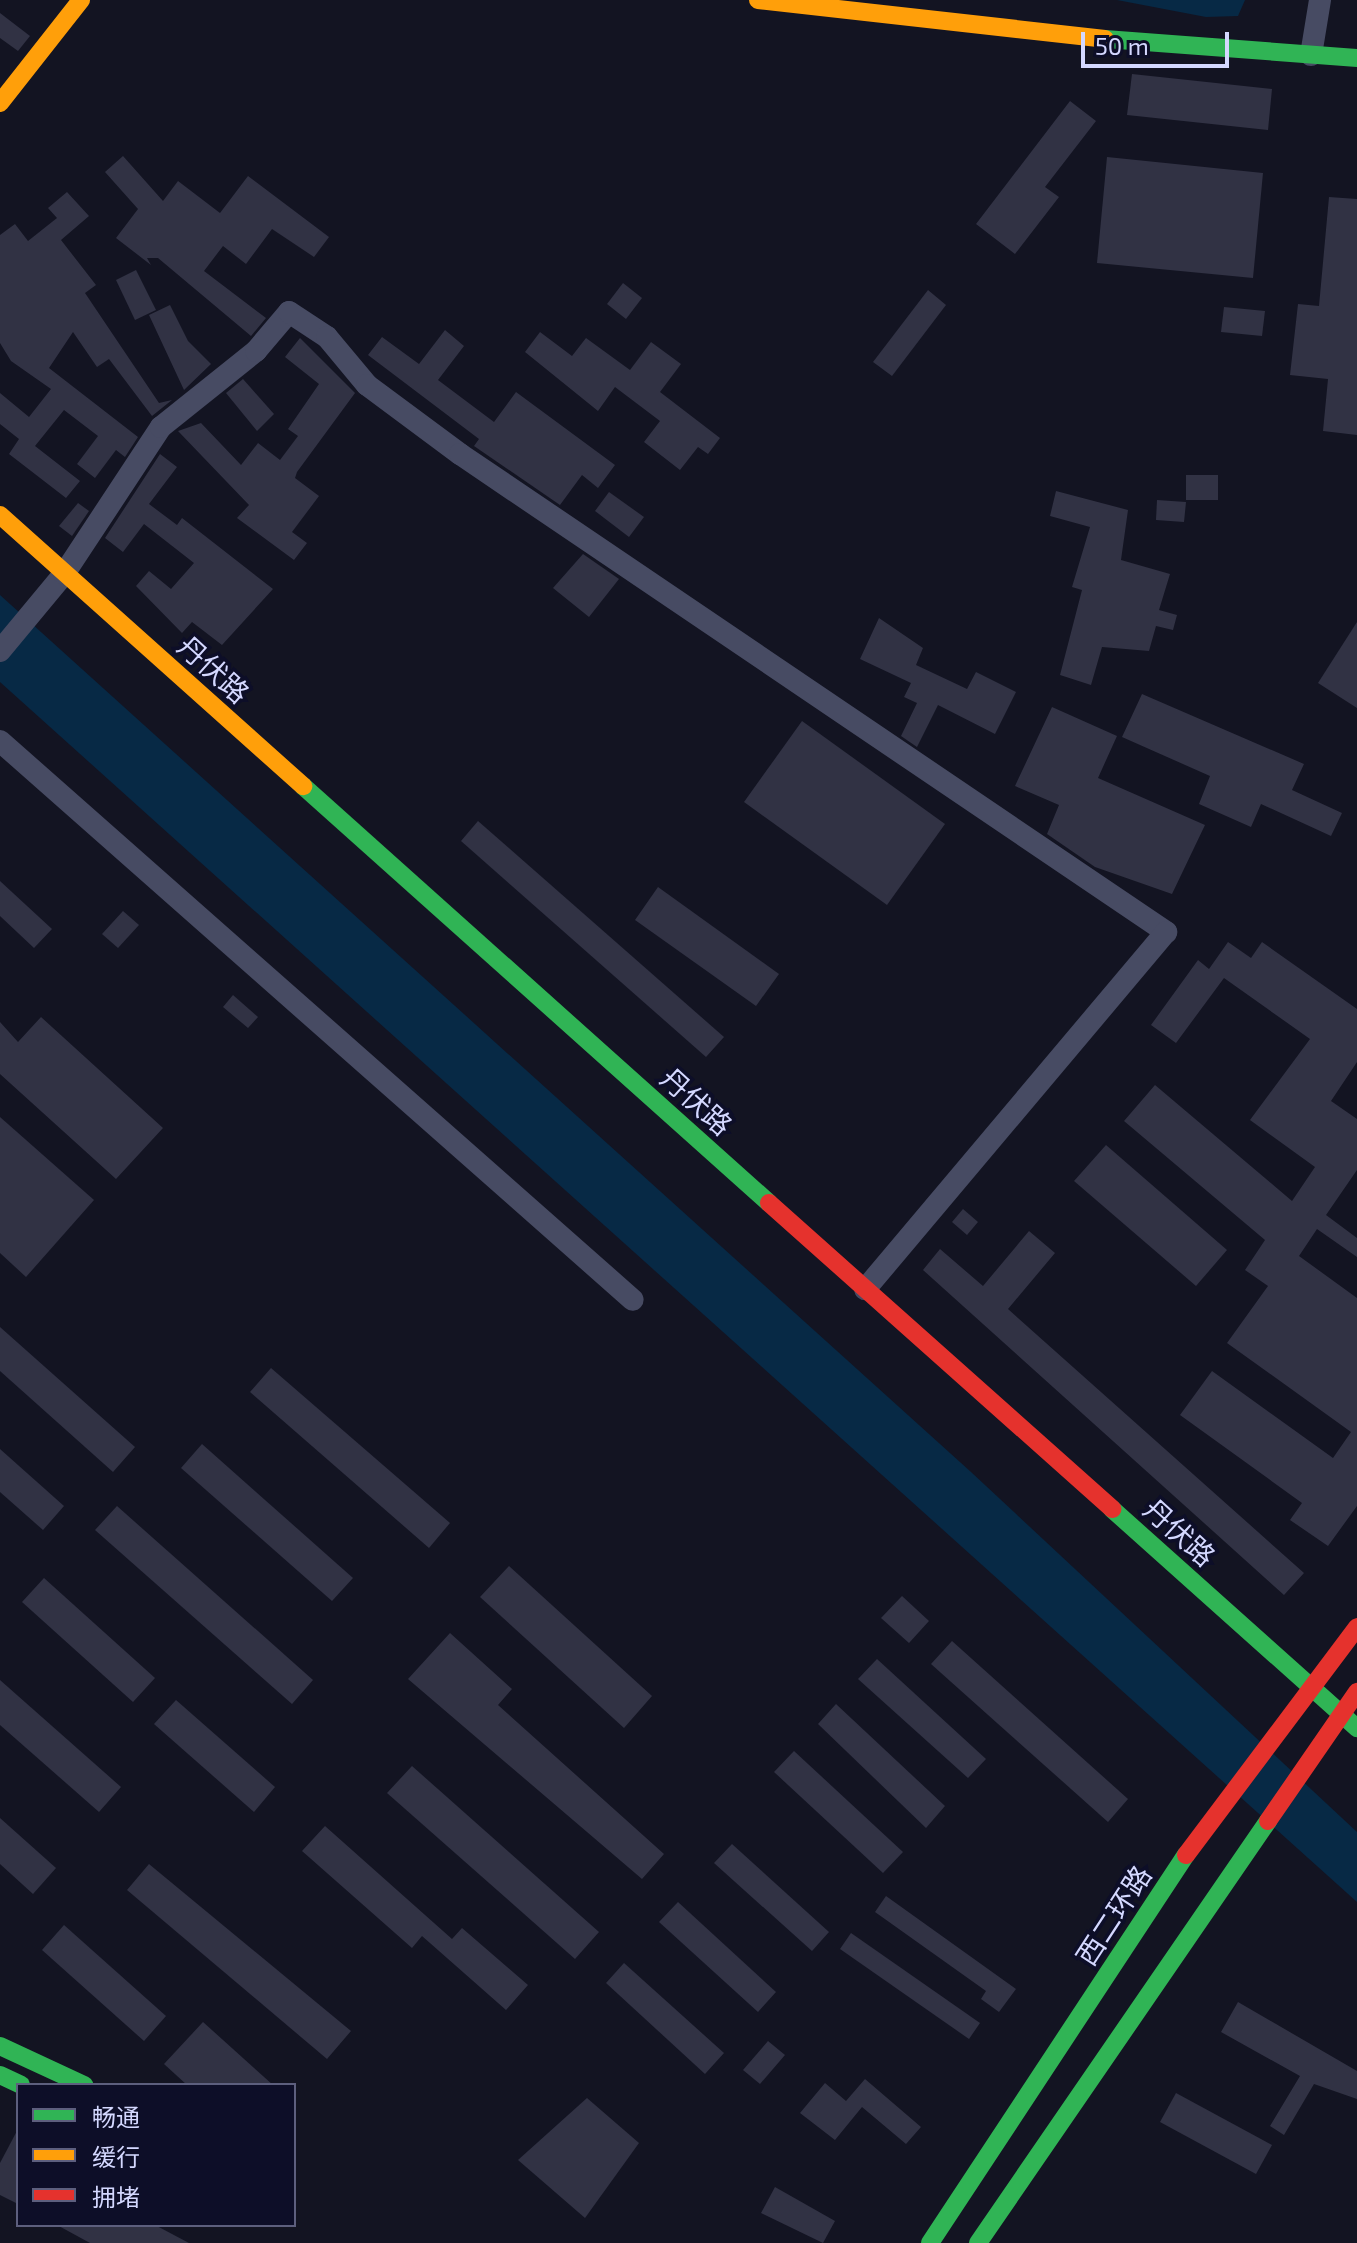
<!DOCTYPE html>
<meta charset="utf-8">
<style>
body{margin:0}
#map{position:relative;width:1357px;height:2243px;overflow:hidden;background:#131422;font-family:"Exo 2","Noto Sans SC",sans-serif}
div>[style]{position:absolute}
.water>*{inset:0;background:#072945}
.building>*{inset:0;background:#313244}
.street>*{height:22px;margin:-11px;padding:0 11px;transform-origin:11px;border-radius:11px;background:#474b63}
.fast>*{height:18px;margin:-9px;padding:0 9px;transform-origin:9px;border-radius:9px;background:#30b455}
.slow>*{height:18px;margin:-9px;padding:0 9px;transform-origin:9px;border-radius:9px;background:#ff9f0a}
.jam>*{height:18px;margin:-9px;padding:0 9px;transform-origin:9px;border-radius:9px;background:#e5322d}
span{translate:-50% -50%;white-space:nowrap;text-align:center;line-height:1.15;-webkit-text-stroke:7px #0d0e28;paint-order:stroke}
.street-label{font-size:28px;color:#d4d8ff}
.legend{position:absolute;left:16px;top:2083px;width:280px;height:144px;box-sizing:border-box;background:#0d0e28;border:2px solid #5d5f7e;margin:0;padding:10px 14px;list-style:none;font-size:24px;color:#d4d8ff}
.legend li{display:flex;align-items:center;gap:16px;height:40px}
.legend b{width:40px;border:2px solid #5d5f7e}
.scale{position:absolute;left:1081px;top:32px;width:148px;height:36px;box-sizing:border-box;border:4px solid #d4d8ff;border-top:0;padding-left:10px;font-size:24px;line-height:28px;white-space:nowrap;color:#d4d8ff;-webkit-text-stroke:6px #0d0e28;paint-order:stroke}
</style>
<div id="map">
<div class="water">
<div style="clip-path:polygon(1117px 0,1245px 0,1238px 16px,1206px 17px)"></div>
<div style="clip-path:polygon(0 595px,971px 1472px,1357px 1832px,1357px 1902px,0 682px)"></div>
</div>
<div class="building">
<div style="clip-path:polygon(0 13px,30px 36px,18px 51px,0 38px)"></div>
<div style="clip-path:polygon(1132px 74px,1272px 89px,1268px 130px,1127px 115px)"></div>
<div style="clip-path:polygon(1070px 101px,1096px 121px,1045px 187px,1059px 197px,1015px 254px,976px 224px)"></div>
<div style="clip-path:polygon(123px 156px,163px 201px,178px 181px,220px 213px,248px 176px,329px 237px,314px 257px,272px 229px,246px 264px,223px 246px,204px 271px,266px 318px,251px 336px,158px 258px,147px 258px,151px 265px,116px 238px,138px 209px,105px 172px)"></div>
<div style="clip-path:polygon(1107px 157px,1263px 173px,1253px 278px,1097px 263px)"></div>
<div style="clip-path:polygon(67px 192px,89px 216px,61px 240px,96px 285px,85px 293px,159px 403px,172px 400px,152px 416px,109px 359px,97px 367px,73px 332px,49px 368px,138px 437px,125px 457px,116px 450px,95px 478px,77px 464px,98px 436px,64px 410px,35px 446px,80px 481px,66px 498px,9px 454px,19px 439px,0 424px,0 393px,29px 417px,51px 389px,11px 361px,0 343px,0 235px,15px 224px,28px 241px,57px 218px,48px 208px)"></div>
<div style="clip-path:polygon(1329px 197px,1357px 199px,1357px 435px,1323px 431px,1328px 379px,1290px 375px,1298px 304px,1319px 306px)"></div>
<div style="clip-path:polygon(136px 270px,156px 310px,135px 320px,116px 280px)"></div>
<div style="clip-path:polygon(623px 283px,642px 298px,626px 319px,607px 304px)"></div>
<div style="clip-path:polygon(928px 290px,946px 305px,892px 376px,873px 362px)"></div>
<div style="clip-path:polygon(170px 305px,188px 341px,211px 364px,184px 390px,149px 315px)"></div>
<div style="clip-path:polygon(1224px 307px,1265px 311px,1262px 336px,1221px 332px)"></div>
<div style="clip-path:polygon(445px 330px,464px 346px,438px 380px,494px 422px,516px 392px,615px 465px,598px 488px,582px 475px,560px 505px,474px 446px,479px 439px,368px 355px,382px 337px,419px 364px)"></div>
<div style="clip-path:polygon(540px 332px,572px 356px,586px 338px,630px 370px,651px 342px,681px 364px,660px 392px,720px 438px,708px 454px,698px 447px,680px 470px,644px 442px,660px 421px,615px 387px,598px 411px,525px 352px)"></div>
<div style="clip-path:polygon(300px 338px,355px 393px,297px 472px,295px 478px,319px 496px,292px 532px,307px 543px,294px 560px,237px 518px,249px 505px,178px 431px,201px 423px,241px 465px,258px 443px,280px 460px,298px 436px,288px 429px,319px 384px,285px 357px)"></div>
<div style="clip-path:polygon(243px 379px,274px 414px,257px 431px,226px 393px)"></div>
<div style="clip-path:polygon(160px 454px,177px 467px,149px 504px,177px 525px,182px 518px,273px 589px,222px 645px,192px 622px,182px 633px,136px 586px,149px 571px,171px 589px,194px 563px,144px 524px,123px 552px,105px 538px)"></div>
<div style="clip-path:polygon(1186px 475px,1218px 475px,1218px 500px,1186px 500px)"></div>
<div style="clip-path:polygon(1056px 491px,1128px 510px,1121px 560px,1170px 574px,1159px 610px,1177px 615px,1173px 630px,1156px 626px,1149px 651px,1102px 647px,1091px 685px,1060px 675px,1082px 590px,1072px 587px,1090px 527px,1050px 516px)"></div>
<div style="clip-path:polygon(609px 492px,644px 517px,629px 537px,595px 511px)"></div>
<div style="clip-path:polygon(1157px 500px,1186px 502px,1184px 522px,1156px 520px)"></div>
<div style="clip-path:polygon(78px 503px,89px 511px,72px 536px,59px 526px)"></div>
<div style="clip-path:polygon(583px 554px,619px 579px,589px 617px,553px 588px)"></div>
<div style="clip-path:polygon(879px 618px,923px 648px,916px 665px,967px 689px,976px 672px,1016px 692px,995px 734px,938px 705px,917px 747px,901px 736px,917px 703px,904px 697px,911px 683px,860px 659px)"></div>
<div style="clip-path:polygon(1357px 622px,1357px 708px,1318px 683px)"></div>
<div style="clip-path:polygon(1142px 694px,1304px 764px,1292px 790px,1342px 813px,1331px 836px,1261px 804px,1251px 827px,1199px 804px,1210px 776px,1122px 737px)"></div>
<div style="clip-path:polygon(1052px 707px,1117px 736px,1098px 778px,1205px 825px,1172px 894px,1095px 867px,1047px 834px,1059px 805px,1015px 786px)"></div>
<div style="clip-path:polygon(802px 721px,945px 824px,887px 905px,744px 802px)"></div>
<div style="clip-path:polygon(478px 821px,724px 1037px,706px 1057px,461px 841px)"></div>
<div style="clip-path:polygon(0 881px,52px 929px,34px 948px,0 916px)"></div>
<div style="clip-path:polygon(658px 887px,779px 974px,756px 1006px,635px 920px)"></div>
<div style="clip-path:polygon(123px 911px,139px 925px,118px 948px,102px 934px)"></div>
<div style="clip-path:polygon(1228px 942px,1251px 958px,1262px 942px,1357px 1009px,1357px 1062px,1331px 1101px,1357px 1119px,1357px 1170px,1326px 1215px,1357px 1238px,1357px 1257px,1317px 1229px,1299px 1256px,1357px 1298px,1357px 1506px,1328px 1546px,1290px 1520px,1302px 1503px,1180px 1415px,1212px 1371px,1333px 1458px,1351px 1432px,1227px 1343px,1268px 1286px,1245px 1270px,1265px 1240px,1124px 1121px,1155px 1085px,1292px 1201px,1315px 1167px,1250px 1120px,1310px 1039px,1224px 978px,1176px 1043px,1151px 1025px,1198px 960px,1209px 969px)"></div>
<div style="clip-path:polygon(233px 995px,258px 1017px,248px 1028px,223px 1007px)"></div>
<div style="clip-path:polygon(41px 1017px,163px 1128px,116px 1179px,0 1074px,0 1022px,18px 1042px)"></div>
<div style="clip-path:polygon(0 1117px,94px 1200px,26px 1277px,0 1253px)"></div>
<div style="clip-path:polygon(1106px 1145px,1227px 1250px,1196px 1286px,1074px 1181px)"></div>
<div style="clip-path:polygon(963px 1209px,978px 1222px,967px 1235px,952px 1222px)"></div>
<div style="clip-path:polygon(1029px 1231px,1055px 1253px,1008px 1309px,1304px 1573px,1284px 1595px,923px 1270px,940px 1249px,983px 1286px)"></div>
<div style="clip-path:polygon(0 1327px,135px 1447px,113px 1472px,0 1371px)"></div>
<div style="clip-path:polygon(271px 1368px,450px 1523px,429px 1548px,250px 1392px)"></div>
<div style="clip-path:polygon(202px 1444px,353px 1578px,332px 1601px,181px 1468px)"></div>
<div style="clip-path:polygon(0 1449px,64px 1506px,43px 1530px,0 1492px)"></div>
<div style="clip-path:polygon(117px 1506px,313px 1680px,292px 1704px,95px 1530px)"></div>
<div style="clip-path:polygon(509px 1566px,652px 1696px,624px 1728px,480px 1597px)"></div>
<div style="clip-path:polygon(44px 1578px,155px 1678px,133px 1702px,22px 1602px)"></div>
<div style="clip-path:polygon(902px 1596px,929px 1621px,909px 1643px,881px 1618px)"></div>
<div style="clip-path:polygon(450px 1633px,512px 1689px,498px 1705px,664px 1854px,642px 1879px,408px 1679px)"></div>
<div style="clip-path:polygon(952px 1641px,1128px 1799px,1108px 1822px,931px 1664px)"></div>
<div style="clip-path:polygon(877px 1659px,986px 1759px,968px 1778px,858px 1679px)"></div>
<div style="clip-path:polygon(0 1680px,121px 1787px,99px 1812px,0 1725px)"></div>
<div style="clip-path:polygon(176px 1700px,275px 1787px,254px 1812px,154px 1724px)"></div>
<div style="clip-path:polygon(836px 1704px,945px 1806px,926px 1828px,818px 1724px)"></div>
<div style="clip-path:polygon(794px 1751px,903px 1852px,883px 1873px,774px 1772px)"></div>
<div style="clip-path:polygon(412px 1766px,599px 1932px,575px 1959px,387px 1793px)"></div>
<div style="clip-path:polygon(0 1818px,56px 1868px,33px 1894px,0 1864px)"></div>
<div style="clip-path:polygon(325px 1826px,452px 1939px,462px 1928px,528px 1985px,506px 2010px,422px 1936px,412px 1948px,302px 1851px)"></div>
<div style="clip-path:polygon(732px 1844px,829px 1932px,812px 1951px,714px 1863px)"></div>
<div style="clip-path:polygon(149px 1864px,351px 2031px,327px 2059px,127px 1890px)"></div>
<div style="clip-path:polygon(886px 1896px,1016px 1989px,999px 2012px,981px 1999px,986px 1991px,875px 1912px)"></div>
<div style="clip-path:polygon(678px 1902px,776px 1992px,758px 2012px,659px 1922px)"></div>
<div style="clip-path:polygon(64px 1925px,166px 2016px,144px 2041px,42px 1950px)"></div>
<div style="clip-path:polygon(851px 1933px,980px 2023px,969px 2039px,840px 1949px)"></div>
<div style="clip-path:polygon(624px 1963px,724px 2053px,705px 2074px,606px 1983px)"></div>
<div style="clip-path:polygon(1238px 2002px,1357px 2071px,1357px 2099px,1314px 2084px,1284px 2135px,1270px 2126px,1300px 2076px,1221px 2032px)"></div>
<div style="clip-path:polygon(203px 2022px,273px 2085px,187px 2085px,164px 2064px)"></div>
<div style="clip-path:polygon(768px 2041px,785px 2055px,760px 2084px,743px 2070px)"></div>
<div style="clip-path:polygon(865px 2079px,921px 2127px,906px 2144px,862px 2107px,835px 2140px,800px 2113px,825px 2083px,846px 2101px)"></div>
<div style="clip-path:polygon(1176px 2093px,1272px 2145px,1256px 2174px,1160px 2122px)"></div>
<div style="clip-path:polygon(587px 2098px,639px 2143px,585px 2218px,518px 2160px)"></div>
<div style="clip-path:polygon(18px 2129px,18px 2204px,0 2195px,0 2163px)"></div>
<div style="clip-path:polygon(775px 2187px,835px 2221px,823px 2243px,761px 2213px)"></div>
<div style="clip-path:polygon(57px 2225px,155px 2225px,189px 2243px,90px 2243px)"></div>
</div>
<div class="street">
<div style="left:1311px;top:55px;width:56px;rotate:-80.7deg"></div>
<div style="left:0;top:651px;width:100px;rotate:-50.3deg"></div>
<div style="left:64px;top:574px;width:176px;rotate:-56.6deg"></div>
<div style="left:161px;top:427px;width:122px;rotate:-38.7deg"></div>
<div style="left:256px;top:351px;width:51px;rotate:-49.8deg"></div>
<div style="left:289px;top:312px;width:45px;rotate:33.3deg"></div>
<div style="left:327px;top:337px;width:62px;rotate:50.2deg"></div>
<div style="left:367px;top:385px;width:116px;rotate:36.6deg"></div>
<div style="left:460px;top:454px;width:853px;rotate:34.1deg"></div>
<div style="left:1166px;top:932px;width:467px;rotate:130.1deg"></div>
<div style="left:0;top:741px;width:844px;rotate:41.45deg"></div>
</div>
<div class="fast">
<div style="left:1105px;top:39px;width:253px;rotate:4.3deg"></div>
<div style="left:303px;top:786px;width:625px;rotate:41.82deg"></div>
<div style="left:1112px;top:1509px;width:329px;rotate:41.8deg"></div>
<div style="left:0;top:2046px;width:93px;rotate:24.9deg"></div>
<div style="left:0;top:2075px;width:23px;rotate:25deg"></div>
<div style="left:930px;top:2243px;width:465px;rotate:-56.6deg"></div>
<div style="left:978px;top:2243px;width:512px;rotate:-55.5deg"></div>
</div>
<div class="slow">
<div style="left:758px;top:0;width:349px;rotate:6.4deg"></div>
<div style="left:0;top:103px;width:131px;rotate:-51.8deg"></div>
<div style="left:0;top:515px;width:407px;rotate:41.8deg"></div>
</div>
<div class="jam">
<div style="left:769px;top:1203px;width:460px;rotate:41.7deg"></div>
<div style="left:1268px;top:1821px;width:157px;rotate:-55.4deg"></div>
<div style="left:1186px;top:1855px;width:285px;rotate:-53.1deg"></div>
</div>
<div class="street-label">
<span style="left:214px;top:669px;rotate:42deg">丹伏路</span>
<span style="left:697px;top:1101px;rotate:42deg">丹伏路</span>
<span style="left:1180px;top:1532px;rotate:42deg">丹伏路</span>
<span style="left:1113px;top:1915px;rotate:-57deg">西二环路</span>
</div>
<ul class="legend">
<li><b style="height:10px;background:#30b455"></b>畅通</li>
<li><b style="height:10px;background:#ff9f0a"></b>缓行</li>
<li><b style="height:10px;background:#e5322d"></b>拥堵</li>
</ul>
<div class="scale">50 m</div>
</div>
